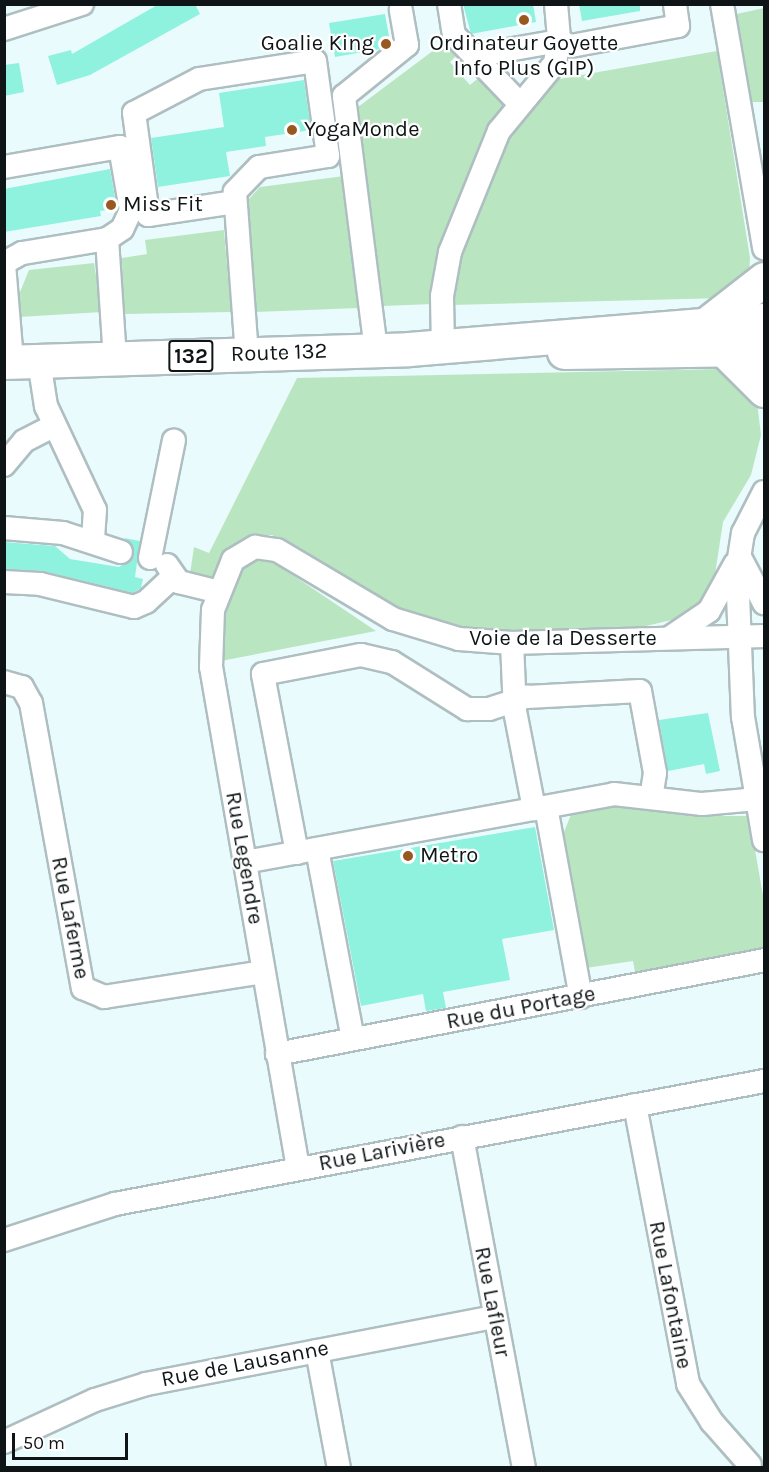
<!DOCTYPE html>
<meta charset="utf-8">
<style>
body{margin:0}
#map{position:relative;width:769px;height:1472px;overflow:hidden;background:#eafbfe;font-family:Karla,sans-serif}
div>[style]{position:absolute}
.green>*{inset:0;background:#b9e6c0}
.building>*{inset:0;background:#8ff2de}
.roads{filter:drop-shadow(2px 0 #aebec1) drop-shadow(-2px 0 #aebec1) drop-shadow(0 2px #aebec1) drop-shadow(0 -2px #aebec1)}
.minor>*{height:22px;margin:-11px;padding:0 11px;transform-origin:11px;border-radius:11px;background:#fff}
.highway>*{height:33px;margin:-16.5px;padding:0 16.5px;transform-origin:16.5px;border-radius:16.5px;background:#fff}
.dots>*{width:16px;height:16px;translate:-50% -50%;box-sizing:border-box;border:3px solid #fff;border-radius:50%}
span{translate:-50% -50%;white-space:nowrap;text-align:center;line-height:1.15;-webkit-text-stroke:4.5px #fff;paint-order:stroke}
.shield-label span{padding:2px 4px;background:#fff;border:2px solid;border-radius:4px;-webkit-text-stroke-width:0}
.shield-label{font-size:21px;color:#0f1516;font-weight:700}
.poi-label{font-size:22px;color:#0f1516}
.right{translate:-100% -50%;text-align:right}
.left{translate:0 -50%;text-align:left}
.street-label{font-size:22px;color:#0f1516}
.frame{position:absolute;inset:0;border:6px solid #0f1516;pointer-events:none}
.scale{position:absolute;left:12px;top:1433px;width:116px;height:27px;box-sizing:border-box;border:3px solid #0f1516;border-top:0;padding-left:8px;font-size:18px;line-height:21px;white-space:nowrap;color:#0f1516;-webkit-text-stroke:4px #fff;paint-order:stroke}
</style>
<div id="map">
<div class="green">
<div style="clip-path:polygon(764px 8px,764px 102px,747px 102px,732px 15px)"></div>
<div style="clip-path:polygon(453px 47px,460px 52px,450px 62px,470px 85px,482px 75px,509px 105px,433px 304px,383px 306px,354px 110px,434px 50px)"></div>
<div style="clip-path:polygon(717px 51px,750px 258px,749px 273px,724px 298px,452px 305px,453px 267px,508px 134px,548px 81px)"></div>
<div style="clip-path:polygon(344px 176px,359px 308px,256px 312px,247px 201px,260px 187px)"></div>
<div style="clip-path:polygon(224px 230px,231px 312px,123px 314px,122px 258px,147px 254px,145px 240px)"></div>
<div style="clip-path:polygon(94px 263px,102px 312px,19px 317px,18px 297px,29px 270px)"></div>
<div style="clip-path:polygon(718px 369px,735px 377px,757px 402px,761px 435px,751px 475px,723px 522px,714px 581px,700px 603px,680px 618px,646px 626px,521px 632px,440px 625px,390px 606px,272px 535px,258px 535px,236px 544px,222px 560px,212px 579px,190px 574px,194px 547px,209px 553px,297px 378px)"></div>
<div style="clip-path:polygon(262px 558px,282px 568px,376px 631px,221px 661px,225px 609px,236px 575px,244px 565px)"></div>
<div style="clip-path:polygon(611px 804px,704px 816px,749px 816px,764px 901px,764px 949px,755px 955px,636px 978px,633px 961px,586px 968px,562px 837px,572px 812px)"></div>
</div>
<div class="building">
<div style="clip-path:polygon(159px 4px,195px 4px,200px 14px,90px 75px,57px 85px,48px 56px,71px 50px,72px 54px)"></div>
<div style="clip-path:polygon(463px 4px,533px 4px,536px 22px,471px 34px)"></div>
<div style="clip-path:polygon(579px 4px,640px 4px,640px 11px,582px 21px)"></div>
<div style="clip-path:polygon(385px 14px,390px 42px,380px 49px,335px 57px,329px 23px)"></div>
<div style="clip-path:polygon(19px 63px,24px 92px,4px 96px,4px 65px)"></div>
<div style="clip-path:polygon(304px 80px,311px 130px,265px 137px,266px 146px,226px 152px,230px 176px,158px 187px,151px 138px,224px 127px,219px 93px)"></div>
<div style="clip-path:polygon(110px 169px,117px 209px,100px 211px,101px 216px,4px 232px,4px 189px)"></div>
<div style="clip-path:polygon(124px 538px,140px 541px,135px 577px,143px 579px,141px 588px,133px 593px,43px 571px,4px 569px,4px 542px,55px 546px,70px 559px,119px 567px,134px 556px,131px 543px)"></div>
<div style="clip-path:polygon(708px 713px,720px 771px,706px 774px,704px 764px,668px 771px,659px 720px)"></div>
<div style="clip-path:polygon(535px 827px,554px 930px,502px 939px,510px 980px,443px 992px,446px 1008px,426px 1011px,423px 994px,361px 1006px,333px 861px)"></div>
</div>
<div class="roads">
<div class="minor">
<div style="left:449px;top:4px;width:31px;rotate:81deg"></div>
<div style="left:454px;top:35px;width:29px;rotate:46deg"></div>
<div style="left:556px;top:4px;width:37px;rotate:85deg"></div>
<div style="left:559px;top:41px;width:13px;rotate:23deg"></div>
<div style="left:571px;top:46px;width:109px;rotate:-10.6deg"></div>
<div style="left:678px;top:26px;width:22px;rotate:-98deg"></div>
<div style="left:722px;top:4px;width:248px;rotate:80.2deg"></div>
<div style="left:4px;top:29px;width:82px;rotate:-17.8deg"></div>
<div style="left:4px;top:167px;width:118px;rotate:-9.8deg"></div>
<div style="left:120px;top:147px;width:64px;rotate:80.1deg"></div>
<div style="left:131px;top:210px;width:21px;rotate:115deg"></div>
<div style="left:122px;top:229px;width:18px;rotate:146deg"></div>
<div style="left:107px;top:239px;width:86px;rotate:170.6deg"></div>
<div style="left:22px;top:253px;width:21px;rotate:151deg"></div>
<div style="left:235px;top:202px;width:88px;rotate:171.5deg"></div>
<div style="left:148px;top:215px;width:103px;rotate:-97.8deg"></div>
<div style="left:134px;top:113px;width:73px;rotate:-27.6deg"></div>
<div style="left:199px;top:79px;width:117px;rotate:-8.8deg"></div>
<div style="left:315px;top:61px;width:96px;rotate:82.2deg"></div>
<div style="left:328px;top:156px;width:70px;rotate:170.9deg"></div>
<div style="left:259px;top:167px;width:35px;rotate:134deg"></div>
<div style="left:235px;top:192px;width:162px;rotate:85.8deg"></div>
<div style="left:107px;top:239px;width:119px;rotate:86.2deg"></div>
<div style="left:4px;top:264px;width:97px;rotate:85.3deg"></div>
<div style="left:443px;top:349px;width:53px;rotate:-91.1deg"></div>
<div style="left:442px;top:296px;width:45px;rotate:-79.7deg"></div>
<div style="left:450px;top:252px;width:131px;rotate:-68deg"></div>
<div style="left:499px;top:131px;width:88px;rotate:-50.5deg"></div>
<div style="left:555px;top:63px;width:22px;rotate:-80deg"></div>
<div style="left:559px;top:41px;width:86px;rotate:170deg"></div>
<div style="left:474px;top:56px;width:66px;rotate:46.2deg"></div>
<div style="left:376px;top:350px;width:256px;rotate:-97.2deg"></div>
<div style="left:344px;top:96px;width:81px;rotate:-39deg"></div>
<div style="left:407px;top:45px;width:36px;rotate:-100deg"></div>
<div style="left:39px;top:361px;width:46px;rotate:81.2deg"></div>
<div style="left:46px;top:406px;width:115px;rotate:64.8deg"></div>
<div style="left:95px;top:510px;width:31px;rotate:94deg"></div>
<div style="left:4px;top:465px;width:31px;rotate:-50deg"></div>
<div style="left:24px;top:441px;width:34px;rotate:-27deg"></div>
<div style="left:764px;top:492px;width:46px;rotate:117.1deg"></div>
<div style="left:743px;top:533px;width:37px;rotate:99deg"></div>
<div style="left:737px;top:570px;width:147px;rotate:87.7deg"></div>
<div style="left:743px;top:717px;width:125px;rotate:80.3deg"></div>
<div style="left:4px;top:528px;width:59px;rotate:4.8deg"></div>
<div style="left:63px;top:533px;width:61px;rotate:18.1deg"></div>
<div style="left:150px;top:558px;width:120px;rotate:-78.5deg"></div>
<div style="left:741px;top:559px;width:50px;rotate:62.4deg"></div>
<div style="left:167px;top:565px;width:21px;rotate:55deg"></div>
<div style="left:179px;top:582px;width:41px;rotate:14deg"></div>
<div style="left:4px;top:582px;width:36px;rotate:3deg"></div>
<div style="left:40px;top:584px;width:97px;rotate:13.7deg"></div>
<div style="left:134px;top:607px;width:13px;rotate:-23deg"></div>
<div style="left:146px;top:602px;width:38px;rotate:-43deg"></div>
<div style="left:669px;top:638px;width:48px;rotate:-34deg"></div>
<div style="left:709px;top:611px;width:54px;rotate:-61deg"></div>
<div style="left:512px;top:643px;width:68px;rotate:87.5deg"></div>
<div style="left:515px;top:711px;width:100px;rotate:79deg"></div>
<div style="left:4px;top:682px;width:19px;rotate:16deg"></div>
<div style="left:22px;top:687px;width:18px;rotate:61deg"></div>
<div style="left:31px;top:703px;width:290px;rotate:79.7deg"></div>
<div style="left:83px;top:988px;width:23px;rotate:23deg"></div>
<div style="left:104px;top:997px;width:161px;rotate:-8.9deg"></div>
<div style="left:546px;top:807px;width:193px;rotate:79.6deg"></div>
<div style="left:317px;top:849px;width:193px;rotate:79.3deg"></div>
<div style="left:297px;top:853px;width:182px;rotate:-100.8deg"></div>
<div style="left:263px;top:674px;width:100px;rotate:-11deg"></div>
<div style="left:361px;top:655px;width:32px;rotate:13deg"></div>
<div style="left:392px;top:662px;width:89px;rotate:32.1deg"></div>
<div style="left:467px;top:709px;width:22px"></div>
<div style="left:489px;top:709px;width:40px;rotate:-18deg"></div>
<div style="left:527px;top:697px;width:113px;rotate:-3deg"></div>
<div style="left:640px;top:691px;width:83px;rotate:79.6deg"></div>
<div style="left:655px;top:773px;width:24px;rotate:99deg"></div>
<div style="left:245px;top:862px;width:375px;rotate:-10.4deg"></div>
<div style="left:614px;top:794px;width:89px;rotate:6.5deg"></div>
<div style="left:702px;top:804px;width:55px;rotate:-5.2deg"></div>
<div style="left:277px;top:1054px;width:496px;rotate:-10.9deg"></div>
<div style="left:635px;top:1105px;width:284px;rotate:79.2deg"></div>
<div style="left:688px;top:1384px;width:45px;rotate:57.7deg"></div>
<div style="left:712px;top:1422px;width:57px;rotate:48.5deg"></div>
<div style="left:462px;top:1137px;width:337px;rotate:79.4deg"></div>
<div style="left:298px;top:1168px;width:508px;rotate:-99.85deg"></div>
<div style="left:211px;top:667px;width:57px;rotate:-88deg"></div>
<div style="left:213px;top:610px;width:54px;rotate:-68.2deg"></div>
<div style="left:233px;top:560px;width:26px;rotate:-31deg"></div>
<div style="left:255px;top:547px;width:22px;rotate:8deg"></div>
<div style="left:277px;top:550px;width:135px;rotate:30.7deg"></div>
<div style="left:393px;top:619px;width:69px;rotate:16.9deg"></div>
<div style="left:459px;top:639px;width:53px;rotate:4.3deg"></div>
<div style="left:512px;top:643px;width:252px;rotate:-1.6deg"></div>
<div style="left:4px;top:1240px;width:117px;rotate:-18deg"></div>
<div style="left:115px;top:1204px;width:661px;rotate:-10.73deg"></div>
<div style="left:317px;top:1351px;width:119px;rotate:79.4deg"></div>
<div style="left:4px;top:1442px;width:100px;rotate:-24.8deg"></div>
<div style="left:95px;top:1400px;width:53px;rotate:-17.4deg"></div>
<div style="left:146px;top:1384px;width:355px;rotate:-10.9deg"></div>
</div>
<div class="highway">
<div style="left:709px;top:322px;width:70px;rotate:-38deg"></div>
<div style="left:725px;top:351px;width:55px;rotate:45deg"></div>
<div style="left:564px;top:352px;width:200px;rotate:-0.9deg"></div>
<div style="left:4px;top:362px;width:405px;rotate:-1.8deg"></div>
<div style="left:409px;top:349px;width:356px;rotate:-4.7deg"></div>
</div>
</div>
<div class="dots">
<div style="left:524px;top:20px;background:#985920"></div>
<div style="left:386px;top:44px;background:#985920"></div>
<div style="left:292px;top:130px;background:#985920"></div>
<div style="left:111px;top:205px;background:#985920"></div>
<div style="left:408px;top:856px;background:#985920"></div>
</div>
<div class="shield-label">
<span style="left:191px;top:356px">132</span>
</div>
<div class="poi-label">
<span style="left:524px;top:56px">Ordinateur Goyette<br>Info Plus (GIP)</span>
<span class="right" style="left:374px;top:44px">Goalie King</span>
<span class="left" style="left:304px;top:130px">YogaMonde</span>
<span class="left" style="left:123px;top:205px">Miss Fit</span>
<span class="left" style="left:420px;top:856px">Metro</span>
</div>
<div class="street-label">
<span style="left:279px;top:353px;rotate:-2deg">Route 132</span>
<span style="left:563px;top:639px">Voie de la Desserte</span>
<span style="left:244px;top:858px;rotate:80deg">Rue Legendre</span>
<span style="left:70px;top:918px;rotate:79deg">Rue Laferme</span>
<span style="left:521px;top:1008px;rotate:-11deg">Rue du Portage</span>
<span style="left:382px;top:1152px;rotate:-11deg">Rue Larivière</span>
<span style="left:670px;top:1295px;rotate:79deg">Rue Lafontaine</span>
<span style="left:492px;top:1302px;rotate:79deg">Rue Lafleur</span>
<span style="left:245px;top:1364px;rotate:-11deg">Rue de Lausanne</span>
</div>
<div class="frame"></div>
<div class="scale">50 m</div>
</div>
